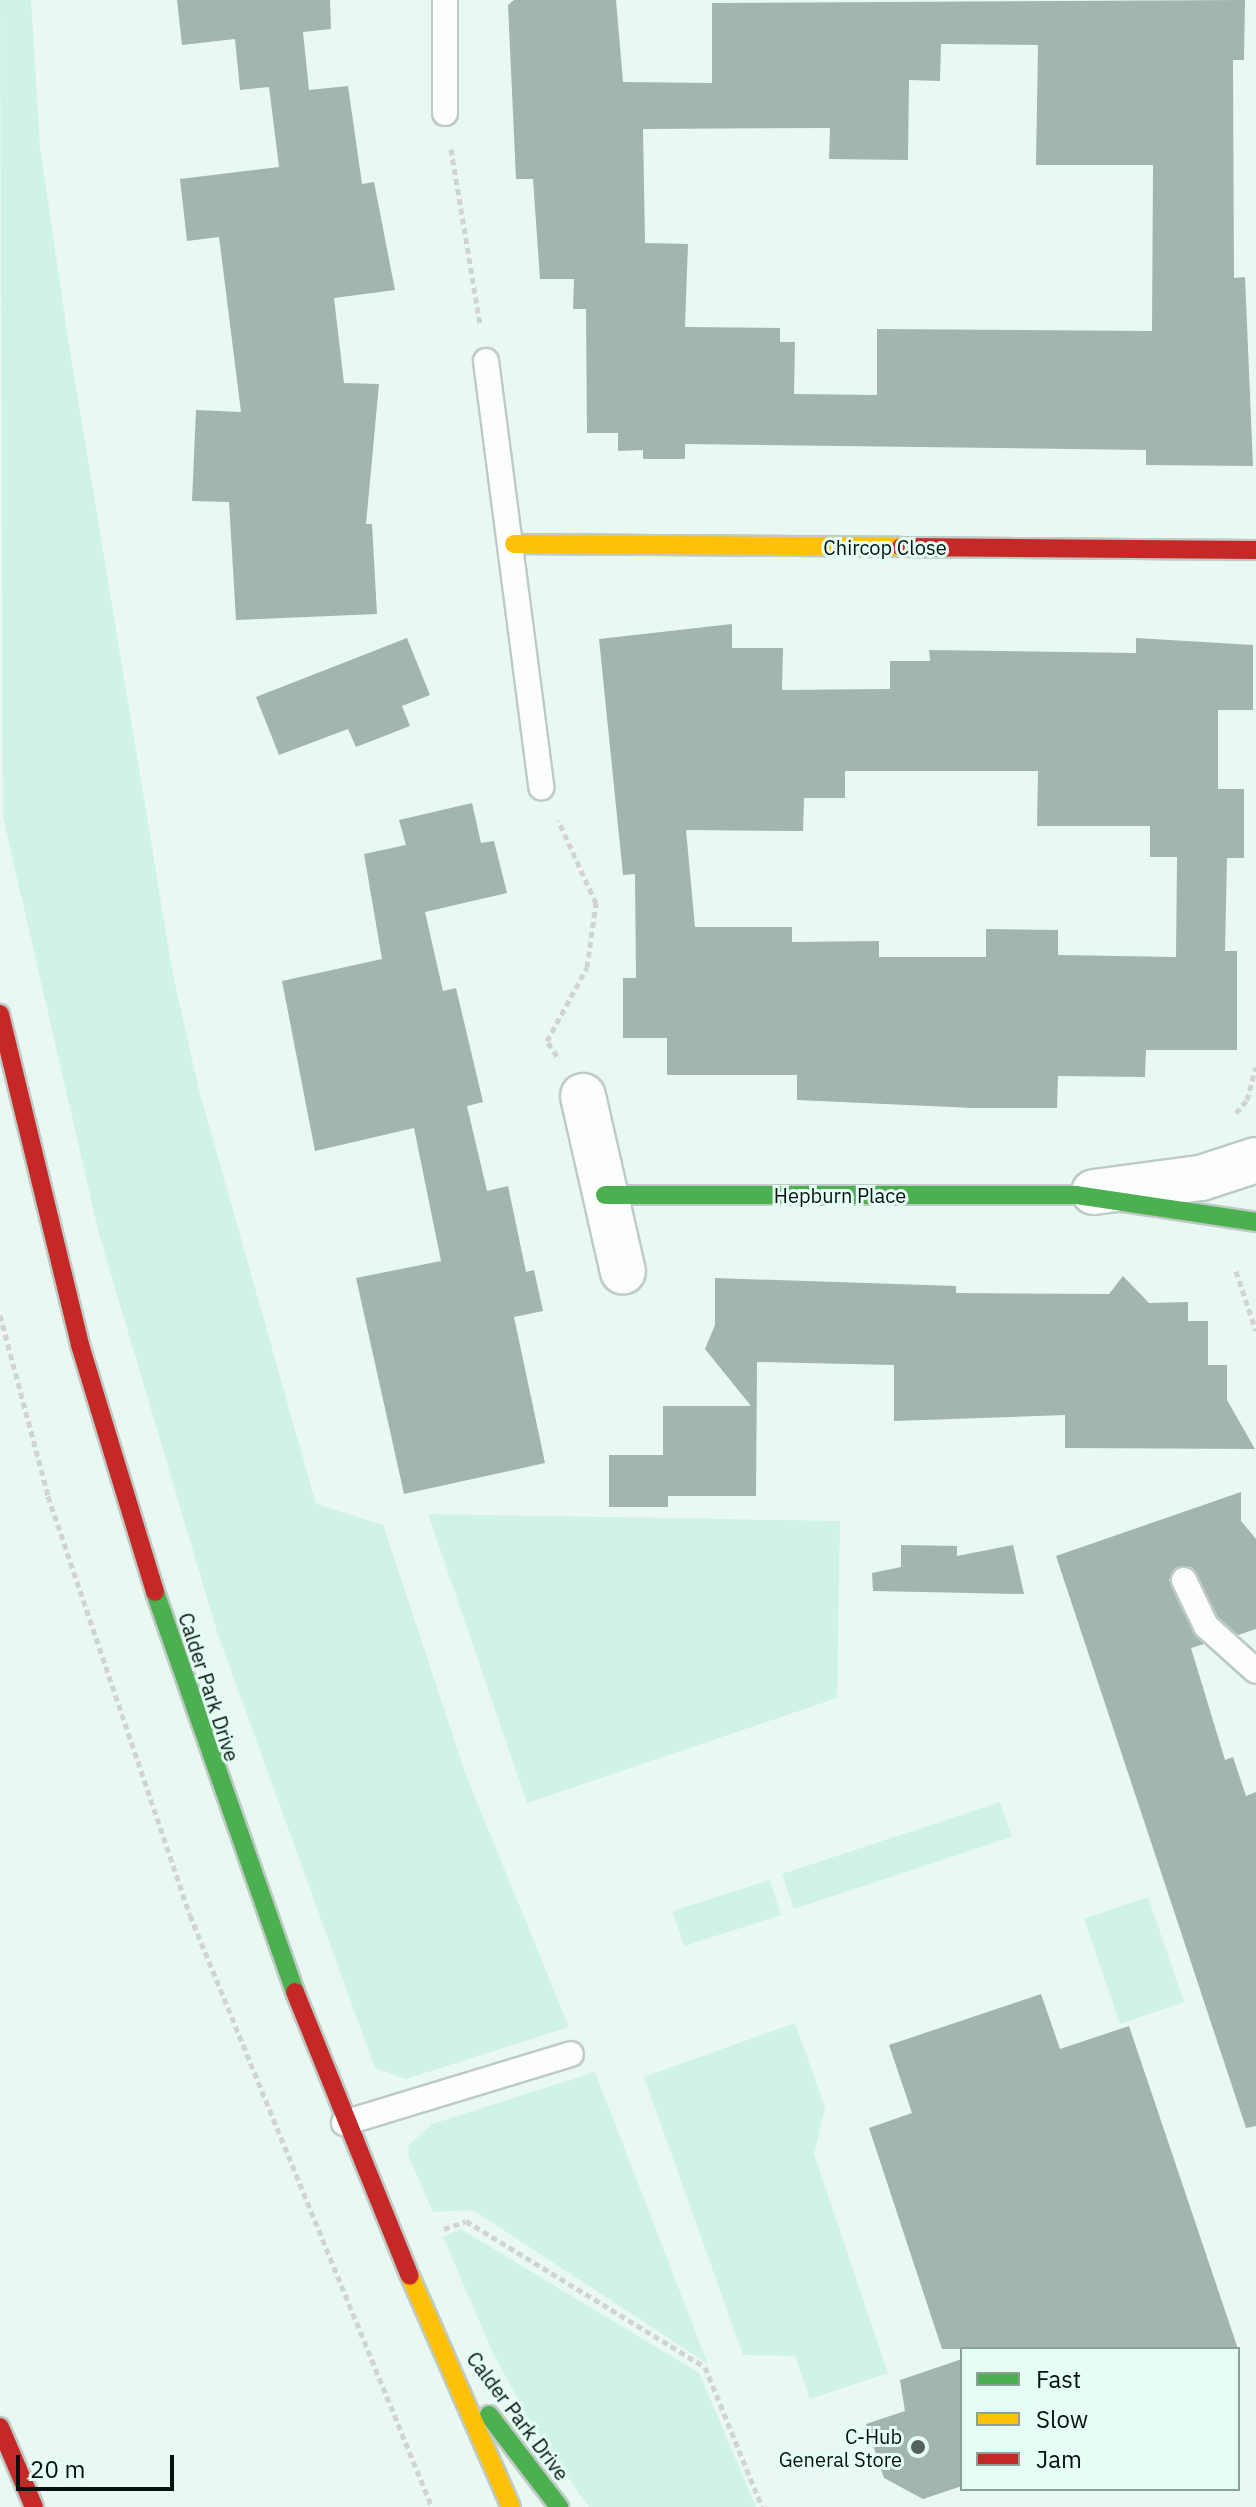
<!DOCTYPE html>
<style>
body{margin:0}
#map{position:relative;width:1256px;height:2507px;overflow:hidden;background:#eaf8f2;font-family:"IBM Plex Sans",sans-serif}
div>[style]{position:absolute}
.green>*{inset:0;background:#d0f3e5}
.building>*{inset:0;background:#a2b5ae}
.path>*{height:5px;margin-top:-2.5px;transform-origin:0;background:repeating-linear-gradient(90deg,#d0d4d3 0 6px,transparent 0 10px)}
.roads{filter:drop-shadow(2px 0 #becbc5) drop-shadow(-2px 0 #becbc5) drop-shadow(0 2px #becbc5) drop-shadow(0 -2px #becbc5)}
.lane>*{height:24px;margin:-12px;padding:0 12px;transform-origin:12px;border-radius:12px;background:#fcfefd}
.street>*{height:44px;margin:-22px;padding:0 22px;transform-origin:22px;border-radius:22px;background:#fcfefd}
.fast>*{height:18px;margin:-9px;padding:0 9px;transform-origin:9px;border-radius:9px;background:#4caf50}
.slow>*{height:18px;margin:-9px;padding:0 9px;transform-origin:9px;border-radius:9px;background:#ffc107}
.jam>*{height:18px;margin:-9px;padding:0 9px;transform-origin:9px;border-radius:9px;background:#c62828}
.dots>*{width:22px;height:22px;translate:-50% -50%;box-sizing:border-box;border:4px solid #e4fef3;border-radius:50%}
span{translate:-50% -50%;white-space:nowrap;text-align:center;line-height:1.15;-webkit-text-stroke:6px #e4fef3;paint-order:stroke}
.street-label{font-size:20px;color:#07120e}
.poi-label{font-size:20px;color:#07120e}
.right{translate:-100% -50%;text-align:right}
.legend{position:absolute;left:960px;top:2347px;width:280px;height:144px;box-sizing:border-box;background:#e4fef3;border:2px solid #8ca097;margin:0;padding:10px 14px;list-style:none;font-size:24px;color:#07120e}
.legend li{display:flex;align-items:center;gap:16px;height:40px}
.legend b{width:40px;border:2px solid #8ca097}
.scale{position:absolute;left:16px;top:2455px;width:158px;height:36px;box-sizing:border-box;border:4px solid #07120e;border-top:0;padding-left:10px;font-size:24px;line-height:28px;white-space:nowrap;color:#07120e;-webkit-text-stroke:6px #e4fef3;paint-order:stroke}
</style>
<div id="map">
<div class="green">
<div style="clip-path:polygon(0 0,31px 0,40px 147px,69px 345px,173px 975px,199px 1090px,316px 1504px,383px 1525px,466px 1775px,569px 2027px,406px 2079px,375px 2068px,218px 1635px,99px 1234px,3px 817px)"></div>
<div style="clip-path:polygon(428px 1514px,840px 1521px,837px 1698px,527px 1803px)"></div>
<div style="clip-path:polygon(1000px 1802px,1012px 1837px,794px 1909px,782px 1874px)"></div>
<div style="clip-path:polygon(770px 1880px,781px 1915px,684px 1946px,672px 1911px)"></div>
<div style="clip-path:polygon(1148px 1897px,1184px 2002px,1120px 2024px,1084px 1919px)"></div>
<div style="clip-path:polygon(795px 2023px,825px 2107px,814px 2154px,888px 2373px,810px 2399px,795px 2356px,743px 2355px,644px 2077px)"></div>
<div style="clip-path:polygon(595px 2072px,708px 2364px,473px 2210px,433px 2212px,409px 2157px,408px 2146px,432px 2124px)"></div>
<div style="clip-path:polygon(461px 2229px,699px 2373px,756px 2507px,589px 2507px,534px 2429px,493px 2353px,443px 2237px)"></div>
</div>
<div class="building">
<div style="clip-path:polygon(177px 0,330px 0,331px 29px,303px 32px,309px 90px,348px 86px,362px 184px,374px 182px,395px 290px,334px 298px,344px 383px,379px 384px,366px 524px,372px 524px,377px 614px,236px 620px,229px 502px,192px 501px,196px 410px,241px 412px,219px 237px,187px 241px,180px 179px,279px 167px,269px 87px,240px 90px,235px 39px,182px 45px)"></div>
<div style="clip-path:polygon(evenodd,514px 0,616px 0,623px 82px,712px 83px,712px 3px,1245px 0,1244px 60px,1233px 60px,1234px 278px,1245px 277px,1253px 466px,1146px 465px,1146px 450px,685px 444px,685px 459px,643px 459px,643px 450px,618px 451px,618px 433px,587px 433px,586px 309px,573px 309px,574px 279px,540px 279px,533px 179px,516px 179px,508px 5px,514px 0,941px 44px,1038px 45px,1036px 165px,1153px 165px,1152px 331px,877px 329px,877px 395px,794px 394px,795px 342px,780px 342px,780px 328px,685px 327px,688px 244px,645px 243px,643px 129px,830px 128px,829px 159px,908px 160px,909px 80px,940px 81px,941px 44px)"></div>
<div style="clip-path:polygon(evenodd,732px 624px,732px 648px,783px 648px,782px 690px,890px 689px,890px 661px,930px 661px,929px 650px,1136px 653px,1136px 638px,1253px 645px,1253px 710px,1218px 710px,1218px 789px,1244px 789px,1244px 858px,1227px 858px,1225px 951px,1237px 951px,1237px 1050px,1146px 1050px,1145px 1077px,1058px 1076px,1057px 1108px,973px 1108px,797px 1100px,797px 1075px,667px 1075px,667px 1038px,623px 1038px,623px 978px,636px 978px,635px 874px,623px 875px,599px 639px,732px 624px,845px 771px,1038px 771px,1037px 826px,1150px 826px,1150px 857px,1177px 857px,1176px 957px,1058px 955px,1058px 930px,986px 929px,986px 957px,879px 957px,879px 941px,792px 942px,792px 927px,695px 927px,686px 830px,803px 831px,804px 798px,845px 798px,845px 771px)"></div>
<div style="clip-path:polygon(407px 638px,430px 695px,402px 706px,410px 726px,356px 747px,348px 729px,279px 755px,256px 697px)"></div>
<div style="clip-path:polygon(472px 803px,481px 843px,494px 841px,507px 893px,425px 912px,443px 991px,456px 988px,483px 1102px,467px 1106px,487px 1191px,508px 1186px,526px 1272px,534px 1270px,543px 1311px,514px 1317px,545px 1463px,404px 1494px,356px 1278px,441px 1261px,414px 1128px,315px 1151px,282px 981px,382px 959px,364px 854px,406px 845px,399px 820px)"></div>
<div style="clip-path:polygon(1123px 1276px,1149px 1303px,1188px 1302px,1188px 1321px,1208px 1321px,1208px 1365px,1227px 1365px,1227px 1400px,1255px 1449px,1065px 1448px,1065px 1415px,894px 1421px,894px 1365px,757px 1362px,756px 1496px,668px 1496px,668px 1507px,609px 1507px,609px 1455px,663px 1455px,663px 1406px,751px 1406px,705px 1349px,715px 1325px,715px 1278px,956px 1286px,956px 1293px,1109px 1294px)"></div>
<div style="clip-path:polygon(1241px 1492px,1241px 1521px,1256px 1539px,1256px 1629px,1238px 1635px,1218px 1617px,1192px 1567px,1177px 1567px,1169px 1580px,1204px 1644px,1191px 1648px,1225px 1760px,1233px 1757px,1246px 1796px,1256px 1792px,1256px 2126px,1246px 2128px,1056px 1556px)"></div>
<div style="clip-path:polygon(901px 1545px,957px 1546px,957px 1556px,1013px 1545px,1024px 1594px,873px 1591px,872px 1573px,901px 1567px)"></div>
<div style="clip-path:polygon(1041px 1994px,1060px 2049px,1129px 2026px,1238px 2349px,942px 2349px,869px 2128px,912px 2113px,889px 2045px)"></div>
<div style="clip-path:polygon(962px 2359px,962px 2486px,923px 2499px,884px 2478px,866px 2424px,905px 2411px,900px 2380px)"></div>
</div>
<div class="path">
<div style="left:451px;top:149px;width:178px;rotate:80.6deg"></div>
<div style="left:557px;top:1056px;width:18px;rotate:-124deg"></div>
<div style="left:547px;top:1041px;width:84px;rotate:-61.6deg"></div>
<div style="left:587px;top:967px;width:65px;rotate:-82deg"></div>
<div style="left:596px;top:903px;width:91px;rotate:-114.6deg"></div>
<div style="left:1236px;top:1113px;width:17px;rotate:-50deg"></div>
<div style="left:1247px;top:1100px;width:34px;rotate:-75deg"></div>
<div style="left:1236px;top:1271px;width:63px;rotate:71.6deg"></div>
<div style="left:0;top:1315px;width:187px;rotate:75.1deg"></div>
<div style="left:48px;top:1496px;width:442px;rotate:71.3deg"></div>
<div style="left:190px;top:1915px;width:640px;rotate:67.77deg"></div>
<div style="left:444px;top:2229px;width:23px;rotate:-20deg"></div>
<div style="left:466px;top:2221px;width:280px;rotate:31.4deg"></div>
<div style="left:705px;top:2367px;width:151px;rotate:67.8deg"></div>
</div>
<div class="roads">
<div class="lane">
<div style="left:445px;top:113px;width:113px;rotate:-90deg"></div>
<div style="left:486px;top:361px;width:430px;rotate:82.6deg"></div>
<div style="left:1184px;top:1580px;width:51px;rotate:64.4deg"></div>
<div style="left:1206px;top:1626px;width:67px;rotate:42deg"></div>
<div style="left:344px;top:2123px;width:237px;rotate:-16.9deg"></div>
</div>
<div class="street">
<div style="left:583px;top:1096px;width:180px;rotate:77.2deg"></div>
<div style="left:1094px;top:1192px;width:108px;rotate:-7.5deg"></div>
<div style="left:1201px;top:1178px;width:58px;rotate:-18.1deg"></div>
</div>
<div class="fast">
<div style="left:605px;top:1195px;width:471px"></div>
<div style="left:1076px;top:1195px;width:182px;rotate:8.5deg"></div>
<div style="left:155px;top:1592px;width:424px;rotate:70.7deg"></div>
<div style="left:489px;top:2415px;width:116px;rotate:52.7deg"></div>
</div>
<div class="slow">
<div style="left:514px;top:544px;width:387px;rotate:0.4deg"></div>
<div style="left:410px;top:2276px;width:252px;rotate:66.4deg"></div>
</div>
<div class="jam">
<div style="left:901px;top:547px;width:355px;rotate:0.5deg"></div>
<div style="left:0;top:1014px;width:341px;rotate:76.4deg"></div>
<div style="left:80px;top:1345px;width:258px;rotate:73.1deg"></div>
<div style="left:295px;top:1992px;width:306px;rotate:68deg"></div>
<div style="left:0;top:2427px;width:87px;rotate:67deg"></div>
</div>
</div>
<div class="dots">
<div style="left:918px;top:2447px;background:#56625e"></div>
</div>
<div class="street-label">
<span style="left:885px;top:547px">Chircop Close</span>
<span style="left:840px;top:1195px">Hepburn Place</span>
<span style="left:209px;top:1687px;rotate:72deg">Calder Park Drive</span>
<span style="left:518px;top:2416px;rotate:53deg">Calder Park Drive</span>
</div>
<div class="poi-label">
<span class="right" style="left:902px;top:2448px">C-Hub<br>General Store</span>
</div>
<ul class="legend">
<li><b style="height:10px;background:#4caf50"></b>Fast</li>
<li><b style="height:10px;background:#ffc107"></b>Slow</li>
<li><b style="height:10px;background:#c62828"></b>Jam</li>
</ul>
<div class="scale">20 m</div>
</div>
